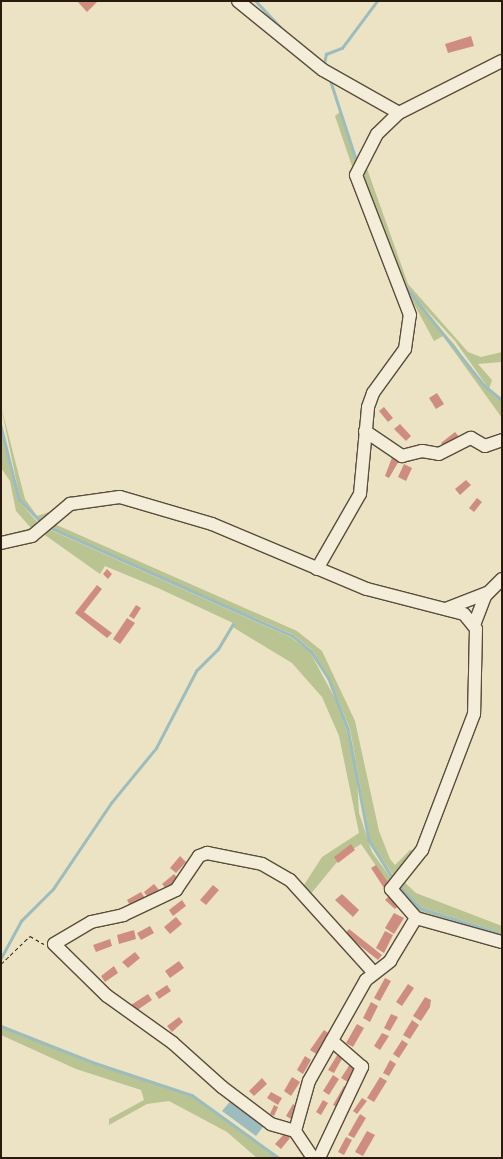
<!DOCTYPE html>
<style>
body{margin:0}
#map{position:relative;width:503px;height:1159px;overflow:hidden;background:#ece3c4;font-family:"Sorts Mill Goudy",serif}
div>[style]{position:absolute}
.green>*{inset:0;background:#bac392}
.water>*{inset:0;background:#9cbcbd}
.stream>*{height:2.5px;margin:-1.25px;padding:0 1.25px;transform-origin:1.25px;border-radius:1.25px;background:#9cbcbd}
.building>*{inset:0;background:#cf8d80}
.path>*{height:1px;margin-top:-0.5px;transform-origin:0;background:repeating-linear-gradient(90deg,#2a1a0e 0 4px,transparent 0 6.5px)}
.roads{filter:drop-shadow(1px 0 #5a4c3c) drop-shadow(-1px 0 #5a4c3c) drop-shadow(0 1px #5a4c3c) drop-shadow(0 -1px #5a4c3c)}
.minor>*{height:12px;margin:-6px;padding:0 6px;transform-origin:6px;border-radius:6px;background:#f3edd9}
span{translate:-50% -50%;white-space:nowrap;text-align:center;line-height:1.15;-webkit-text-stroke:5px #f3edd9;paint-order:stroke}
.frame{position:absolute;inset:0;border:2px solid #2a1a0e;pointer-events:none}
</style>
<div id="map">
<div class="green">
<div style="clip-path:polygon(340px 112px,358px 169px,355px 175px,335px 116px)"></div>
<div style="clip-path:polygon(365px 163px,408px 284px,468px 352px,481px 357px,502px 352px,501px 362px,478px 364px,492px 380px,489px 389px,455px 341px,409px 291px,376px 215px,361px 170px)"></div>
<div style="clip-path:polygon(408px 293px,454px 344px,483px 386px,502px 402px,502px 418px,443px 336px,434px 341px)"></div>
<div style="clip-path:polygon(1px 406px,25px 499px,37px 516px,55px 510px,41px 521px,20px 499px)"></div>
<div style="clip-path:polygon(1px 431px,18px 500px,39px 524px,34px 530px,1px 541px,1px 536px,31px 528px,16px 511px,10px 481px,1px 468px)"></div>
<div style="clip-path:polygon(50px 522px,297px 631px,322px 651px,355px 721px,379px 831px,390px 859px,395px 865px,410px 850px,420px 850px,397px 881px,370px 840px,350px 729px,330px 679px,312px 650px,294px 635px,88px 545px,49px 526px)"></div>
<div style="clip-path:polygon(46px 528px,292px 638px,310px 652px,339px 706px,356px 762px,359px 813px,372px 852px,393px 881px,389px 885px,361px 844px,342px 856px,309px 896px,302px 888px,322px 857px,359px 833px,339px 736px,322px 697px,292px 663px,231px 626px,233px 623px,158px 588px,105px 566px,100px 574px,42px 533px)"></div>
<div style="clip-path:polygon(403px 881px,416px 893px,502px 926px,502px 933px,421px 907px,399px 885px)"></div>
<div style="clip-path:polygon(397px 886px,420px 909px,502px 935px,502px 940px,416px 916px)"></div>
<div style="clip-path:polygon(1px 1027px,94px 1064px,192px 1096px,278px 1158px,257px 1158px,227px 1132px,169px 1101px,147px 1104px,109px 1125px,109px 1119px,144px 1100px,141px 1090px,76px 1069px,1px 1035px)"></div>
</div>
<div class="water">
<div style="clip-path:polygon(233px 1098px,266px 1123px,256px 1136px,222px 1111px)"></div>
</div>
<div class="stream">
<div style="left:256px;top:1px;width:38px;rotate:47deg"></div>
<div style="left:324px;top:64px;width:10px;rotate:-79deg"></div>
<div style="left:326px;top:54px;width:17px;rotate:-21deg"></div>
<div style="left:342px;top:48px;width:59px;rotate:-53.3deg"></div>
<div style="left:330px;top:79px;width:87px;rotate:72deg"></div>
<div style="left:405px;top:286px;width:127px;rotate:51.4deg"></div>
<div style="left:484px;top:385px;width:23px;rotate:40deg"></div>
<div style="left:1px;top:426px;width:75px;rotate:76.1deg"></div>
<div style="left:19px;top:499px;width:33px;rotate:46deg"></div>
<div style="left:49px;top:527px;width:267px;rotate:24.1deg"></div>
<div style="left:293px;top:636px;width:23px;rotate:40deg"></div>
<div style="left:311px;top:651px;width:33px;rotate:57deg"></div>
<div style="left:329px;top:679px;width:53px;rotate:69.2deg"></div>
<div style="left:348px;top:729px;width:113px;rotate:79.3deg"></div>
<div style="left:369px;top:840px;width:47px;rotate:58deg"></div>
<div style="left:399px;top:886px;width:30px;rotate:46deg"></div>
<div style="left:420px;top:908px;width:86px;rotate:17.6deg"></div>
<div style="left:1px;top:958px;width:42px;rotate:-61.6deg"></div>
<div style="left:21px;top:921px;width:45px;rotate:-45deg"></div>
<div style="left:53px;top:889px;width:104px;rotate:-56deg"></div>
<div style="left:111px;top:803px;width:71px;rotate:-50.7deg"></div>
<div style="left:156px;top:748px;width:87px;rotate:-62.5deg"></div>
<div style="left:196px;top:671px;width:31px;rotate:-45deg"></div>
<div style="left:218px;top:649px;width:29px;rotate:-59deg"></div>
<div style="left:1px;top:1026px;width:101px;rotate:21.5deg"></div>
<div style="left:95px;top:1063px;width:102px;rotate:18.3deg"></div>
<div style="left:192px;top:1095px;width:107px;rotate:35.9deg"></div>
</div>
<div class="building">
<div style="clip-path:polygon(77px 1px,98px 1px,87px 12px)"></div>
<div style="clip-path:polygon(471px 36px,474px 46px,448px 53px,445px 44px)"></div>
<div style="clip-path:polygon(437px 393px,444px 404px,436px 409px,429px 398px)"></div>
<div style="clip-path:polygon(384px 407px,393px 418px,388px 422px,379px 411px)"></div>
<div style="clip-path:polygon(400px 424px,411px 436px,406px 441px,394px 429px)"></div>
<div style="clip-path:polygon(455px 432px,460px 438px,446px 449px,441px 443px)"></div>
<div style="clip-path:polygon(393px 455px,400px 459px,389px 478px,385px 476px)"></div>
<div style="clip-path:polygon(404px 464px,412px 468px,406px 481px,398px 477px)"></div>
<div style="clip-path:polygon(466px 480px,471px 485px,460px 495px,455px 489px)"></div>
<div style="clip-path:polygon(477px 498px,482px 502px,474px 512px,469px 508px)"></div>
<div style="clip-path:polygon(107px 569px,112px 574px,108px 579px,103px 574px)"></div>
<div style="clip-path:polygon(97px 585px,102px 589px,84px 612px,112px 633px,107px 638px,75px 613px)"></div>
<div style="clip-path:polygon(136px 605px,141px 608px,134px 619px,129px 616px)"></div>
<div style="clip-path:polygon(127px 618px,135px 623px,120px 644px,113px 639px)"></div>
<div style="clip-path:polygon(351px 844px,355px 850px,338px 863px,334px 857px)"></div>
<div style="clip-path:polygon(180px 856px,186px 862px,176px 873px,170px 868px)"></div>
<div style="clip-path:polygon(376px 865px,389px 884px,384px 888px,371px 868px)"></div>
<div style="clip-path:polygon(174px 874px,179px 880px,167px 890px,162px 884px)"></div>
<div style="clip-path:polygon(154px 884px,159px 890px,149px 899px,144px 892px)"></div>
<div style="clip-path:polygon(213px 885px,219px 890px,206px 905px,200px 900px)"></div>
<div style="clip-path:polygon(141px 892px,145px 898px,131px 907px,127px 900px)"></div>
<div style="clip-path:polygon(342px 894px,359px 910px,353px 917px,335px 900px)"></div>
<div style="clip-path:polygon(389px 896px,399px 905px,395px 909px,385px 900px)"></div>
<div style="clip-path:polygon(182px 900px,186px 906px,173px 916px,169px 910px)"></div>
<div style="clip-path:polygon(394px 913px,404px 918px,394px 934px,385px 928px)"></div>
<div style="clip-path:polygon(176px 917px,182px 924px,170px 934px,164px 927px)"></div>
<div style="clip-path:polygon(150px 926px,154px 933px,141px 940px,137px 933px)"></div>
<div style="clip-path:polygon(349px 929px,382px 955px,378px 960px,345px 934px)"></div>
<div style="clip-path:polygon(134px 930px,136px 939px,119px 944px,117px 935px)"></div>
<div style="clip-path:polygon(385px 931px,393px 935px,384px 953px,376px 948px)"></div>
<div style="clip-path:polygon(110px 939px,112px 946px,96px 952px,93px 945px)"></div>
<div style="clip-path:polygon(135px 952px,140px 958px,128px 968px,122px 962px)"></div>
<div style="clip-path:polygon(179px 961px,184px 968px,170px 978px,165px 971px)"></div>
<div style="clip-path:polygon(114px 966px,118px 973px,105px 982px,101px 976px)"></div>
<div style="clip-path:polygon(385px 978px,391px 981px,380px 1001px,374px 998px)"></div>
<div style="clip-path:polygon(408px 984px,414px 988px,402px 1006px,396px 1002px)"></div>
<div style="clip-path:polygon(167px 985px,171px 991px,159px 999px,155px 993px)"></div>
<div style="clip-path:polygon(148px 994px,152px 1000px,136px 1011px,131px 1005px)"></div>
<div style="clip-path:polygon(425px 997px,431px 1000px,430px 1007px,421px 1021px,413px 1016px)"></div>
<div style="clip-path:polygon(371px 1002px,378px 1006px,370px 1022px,363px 1018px)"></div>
<div style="clip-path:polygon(391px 1014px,398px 1017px,390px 1031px,384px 1028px)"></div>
<div style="clip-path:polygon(179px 1017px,183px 1022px,172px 1032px,167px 1026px)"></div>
<div style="clip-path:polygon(412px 1020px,419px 1025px,410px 1039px,403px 1035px)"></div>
<div style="clip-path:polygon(357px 1024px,364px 1028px,353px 1047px,346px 1043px)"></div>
<div style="clip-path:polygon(324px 1030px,331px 1035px,318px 1055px,310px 1050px)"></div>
<div style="clip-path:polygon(382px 1033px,389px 1036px,380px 1050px,374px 1046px)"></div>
<div style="clip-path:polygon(402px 1040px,408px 1044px,399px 1058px,393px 1054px)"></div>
<div style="clip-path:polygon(338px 1054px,343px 1057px,334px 1073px,328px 1070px)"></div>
<div style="clip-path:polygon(305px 1056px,311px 1060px,303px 1074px,297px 1070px)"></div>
<div style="clip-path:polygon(390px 1060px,396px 1064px,389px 1076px,383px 1073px)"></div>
<div style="clip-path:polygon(352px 1061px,358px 1065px,348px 1082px,341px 1078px)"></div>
<div style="clip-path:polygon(333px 1075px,339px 1079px,329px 1095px,323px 1091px)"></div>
<div style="clip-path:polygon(292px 1077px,300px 1082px,291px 1096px,284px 1091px)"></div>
<div style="clip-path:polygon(380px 1077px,387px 1081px,374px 1102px,367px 1098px)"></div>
<div style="clip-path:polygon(262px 1078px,267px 1084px,254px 1096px,249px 1091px)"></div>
<div style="clip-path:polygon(344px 1086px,350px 1089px,339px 1108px,333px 1105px)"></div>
<div style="clip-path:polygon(271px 1092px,282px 1098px,278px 1105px,267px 1098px)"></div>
<div style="clip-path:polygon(362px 1098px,367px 1101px,357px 1114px,353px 1111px)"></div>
<div style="clip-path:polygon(323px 1100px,328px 1103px,321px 1115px,316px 1112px)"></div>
<div style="clip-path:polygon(293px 1104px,298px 1107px,291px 1119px,286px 1116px)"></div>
<div style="clip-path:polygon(274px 1105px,278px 1107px,274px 1116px,270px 1114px)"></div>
<div style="clip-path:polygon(360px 1114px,366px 1118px,354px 1138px,348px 1135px)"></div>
<div style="clip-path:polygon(367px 1131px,375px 1135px,363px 1156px,355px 1152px)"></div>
<div style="clip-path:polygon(285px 1133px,290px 1138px,281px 1149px,275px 1144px)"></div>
<div style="clip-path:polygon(346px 1137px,352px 1140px,344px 1155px,338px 1152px)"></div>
</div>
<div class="path">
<div style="left:1px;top:964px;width:40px;rotate:-44deg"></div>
<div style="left:30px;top:936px;width:16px;rotate:30deg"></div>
</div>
<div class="roads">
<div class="minor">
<div style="left:238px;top:1px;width:109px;rotate:39.1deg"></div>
<div style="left:323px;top:70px;width:87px;rotate:29.5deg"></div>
<div style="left:365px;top:431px;width:45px;rotate:34deg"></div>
<div style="left:402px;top:456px;width:21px;rotate:-14deg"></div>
<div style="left:422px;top:451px;width:17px;rotate:10deg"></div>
<div style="left:439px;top:454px;width:36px;rotate:-27deg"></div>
<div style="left:471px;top:438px;width:16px;rotate:30deg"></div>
<div style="left:485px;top:446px;width:18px;rotate:-19deg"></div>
<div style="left:1px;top:543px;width:32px;rotate:-13deg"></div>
<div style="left:32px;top:536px;width:50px;rotate:-40.1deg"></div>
<div style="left:70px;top:504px;width:50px;rotate:-8deg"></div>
<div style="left:120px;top:497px;width:96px;rotate:16.4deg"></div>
<div style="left:212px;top:524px;width:168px;rotate:22.8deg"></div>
<div style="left:367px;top:589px;width:100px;rotate:14.5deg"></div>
<div style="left:464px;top:614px;width:19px;rotate:51deg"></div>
<div style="left:476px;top:629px;width:85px;rotate:91.3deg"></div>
<div style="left:474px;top:714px;width:146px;rotate:110.9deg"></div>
<div style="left:422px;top:850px;width:50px;rotate:128.5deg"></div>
<div style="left:391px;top:889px;width:38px;rotate:49deg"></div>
<div style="left:416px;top:918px;width:89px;rotate:15.6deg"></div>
<div style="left:317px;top:569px;width:86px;rotate:-60.2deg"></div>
<div style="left:360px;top:494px;width:87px;rotate:-84.7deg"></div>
<div style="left:368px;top:407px;width:15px;rotate:-70deg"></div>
<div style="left:373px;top:393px;width:54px;rotate:-54deg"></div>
<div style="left:405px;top:349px;width:34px;rotate:-82deg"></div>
<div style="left:410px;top:315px;width:150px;rotate:-111.1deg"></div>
<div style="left:356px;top:175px;width:46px;rotate:-62.9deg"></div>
<div style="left:377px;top:134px;width:30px;rotate:-44deg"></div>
<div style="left:399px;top:113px;width:115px;rotate:-26.8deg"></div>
<div style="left:448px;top:608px;width:42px;rotate:-21deg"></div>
<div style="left:474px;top:625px;width:31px;rotate:-69deg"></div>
<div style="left:485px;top:596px;width:24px;rotate:-45deg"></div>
<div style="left:295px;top:1131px;width:25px;rotate:-164deg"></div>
<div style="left:271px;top:1124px;width:61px;rotate:-142.9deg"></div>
<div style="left:222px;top:1087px;width:66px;rotate:-138.1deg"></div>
<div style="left:173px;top:1043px;width:81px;rotate:-144.5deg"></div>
<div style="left:107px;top:996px;width:74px;rotate:-135.5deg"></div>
<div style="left:54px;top:944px;width:43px;rotate:-30.7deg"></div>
<div style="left:91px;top:922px;width:33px;rotate:-12deg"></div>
<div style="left:123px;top:915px;width:59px;rotate:-25.3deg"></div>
<div style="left:176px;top:890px;width:41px;rotate:-55.9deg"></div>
<div style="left:199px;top:856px;width:9px;rotate:-21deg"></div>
<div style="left:207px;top:853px;width:56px;rotate:11.3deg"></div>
<div style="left:262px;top:864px;width:32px;rotate:30deg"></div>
<div style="left:290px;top:880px;width:124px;rotate:47.9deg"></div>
<div style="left:313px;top:1158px;width:32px;rotate:-124deg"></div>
<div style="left:295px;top:1131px;width:52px;rotate:-74.4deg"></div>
<div style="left:309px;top:1081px;width:116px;rotate:-60.6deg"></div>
<div style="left:366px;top:980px;width:31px;rotate:-38deg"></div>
<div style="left:390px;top:961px;width:50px;rotate:-58.8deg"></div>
<div style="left:319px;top:1158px;width:101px;rotate:-64.7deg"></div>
<div style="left:362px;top:1067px;width:40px;rotate:-139deg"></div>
</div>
</div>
<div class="frame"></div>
</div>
